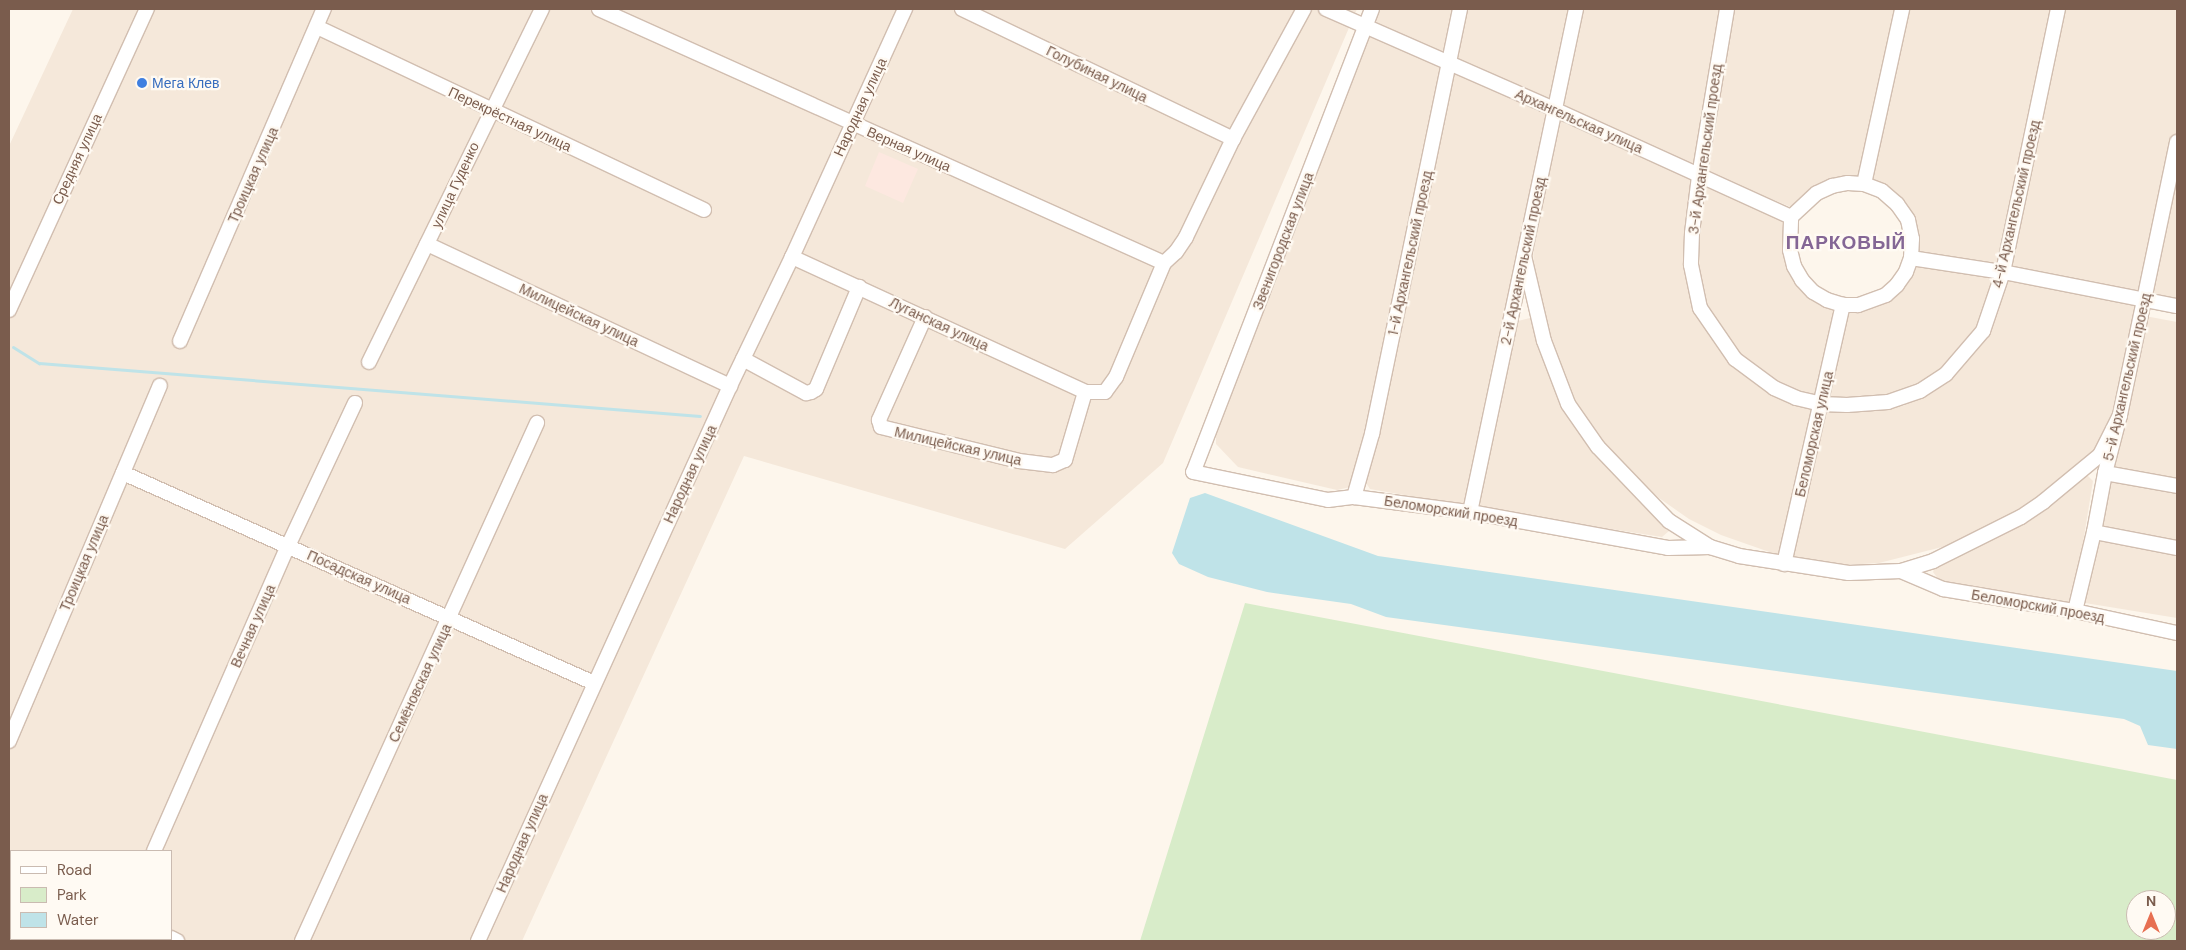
<!DOCTYPE html>
<meta charset="utf-8">
<style>
body{margin:0}
#map{position:relative;width:2186px;height:950px;overflow:hidden;background:#fdf6ec;font-family:"DM Sans",sans-serif}
div>[style]{position:absolute}
.residential>*{inset:0;background:#f5e8da}
.commercial>*{inset:0;background:#fde8e0}
.green>*{inset:0;background:#d8ecc9}
.water>*{inset:0;background:#bfe3e8}
.stream>*{height:3px;margin:-1.5px;padding:0 1.5px;transform-origin:1.5px;border-radius:1.5px;background:#bfe3e8}
.roads{filter:drop-shadow(1px 0 #d1beb0) drop-shadow(-1px 0 #d1beb0) drop-shadow(0 1px #d1beb0) drop-shadow(0 -1px #d1beb0)}
.minor>*{height:14px;margin:-7px;padding:0 7px;transform-origin:7px;border-radius:7px;background:#fff}
.dots>*{width:14px;height:14px;translate:-50% -50%;box-sizing:border-box;border:2px solid #fffaf3;border-radius:50%}
span{translate:-50% -50%;white-space:nowrap;text-align:center;line-height:1.15;-webkit-text-stroke:4.5px #fffaf3;paint-order:stroke}
.street-label{font-size:14px;color:#7a5c4d}
.shop-label{font-size:14px;color:#366cbe}
.left{translate:0 -50%;text-align:left}
.district-label{font-size:19px;color:#846695;font-weight:700;letter-spacing:1px}
.frame{position:absolute;inset:0;border:10px solid #7a5c4d;pointer-events:none}
.legend{position:absolute;left:10px;top:850px;width:162px;height:90px;box-sizing:border-box;background:#fffaf3;border:1px solid #cabbb1;margin:0;padding:6px 9px;list-style:none;font-size:15px;color:#7a5c4d}
.legend li{display:flex;align-items:center;gap:10px;height:25px}
.legend b{width:25px;border:1px solid #cabbb1}
.north{position:absolute;left:2126px;top:890px;width:50px;height:50px;box-sizing:border-box;background:#fffaf3;border:1px solid #cabbb1;border-radius:50%;rotate:0deg;font-size:14px;font-weight:700;line-height:20px;text-align:center;color:#7a5c4d}
.north::after{content:'';display:block;margin:auto;width:18px;height:22px;background:#e76f51;clip-path:polygon(50% 0,100% 100%,50% 72%,0 100%)}
</style>
<div id="map">
<div class="residential">
<div style="clip-path:polygon(evenodd,73px 9px,1357px 9px,1163px 463px,1065px 549px,744px 456px,522px 941px,9px 941px,9px 146px,73px 9px,11px 851px,171px 851px,171px 939px,11px 939px,11px 851px)"></div>
<div style="clip-path:polygon(1378px 9px,1458px 9px,1449px 57px,1381px 27px,1374px 19px)"></div>
<div style="clip-path:polygon(1463px 9px,1573px 9px,1553px 99px,1548px 101px,1455px 60px)"></div>
<div style="clip-path:polygon(1579px 9px,1723px 9px,1698px 162px,1688px 167px,1564px 109px,1560px 104px)"></div>
<div style="clip-path:polygon(1733px 9px,1898px 9px,1861px 177px,1796px 209px,1705px 172px)"></div>
<div style="clip-path:polygon(1906px 9px,2052px 9px,2000px 267px,1918px 256px,1915px 233px,1871px 181px)"></div>
<div style="clip-path:polygon(2063px 9px,2177px 9px,2177px 133px,2147px 287px,2139px 294px,2008px 270px)"></div>
<div style="clip-path:polygon(1371px 31px,1446px 66px,1355px 486px,1337px 490px,1238px 467px,1216px 444px,1216px 428px,1366px 39px)"></div>
<div style="clip-path:polygon(1453px 68px,1548px 114px,1467px 506px,1370px 489px,1366px 483px)"></div>
<div style="clip-path:polygon(1561px 118px,1692px 176px,1698px 308px,1737px 366px,1816px 406px,1782px 551px,1778px 555px,1721px 535px,1689px 519px,1659px 498px,1613px 457px,1576px 402px,1549px 336px,1534px 274px,1533px 241px)"></div>
<div style="clip-path:polygon(2177px 180px,2177px 301px,2164px 299px,2154px 293px)"></div>
<div style="clip-path:polygon(1705px 181px,1789px 220px,1789px 241px,1813px 295px,1835px 310px,1818px 396px,1798px 396px,1734px 353px,1704px 307px,1694px 261px)"></div>
<div style="clip-path:polygon(1914px 263px,1995px 277px,1985px 315px,1969px 342px,1936px 374px,1891px 399px,1826px 399px,1847px 313px,1865px 308px)"></div>
<div style="clip-path:polygon(2007px 276px,2142px 302px,2122px 397px,2094px 453px,2043px 498px,1950px 545px,1879px 563px,1845px 565px,1792px 559px,1826px 409px,1903px 406px,1948px 377px)"></div>
<div style="clip-path:polygon(2145px 316px,2177px 322px,2177px 618px,2085px 603px)"></div>
<div style="clip-path:polygon(1534px 317px,1576px 422px,1665px 523px,1669px 531px,1662px 537px,1489px 510px,1480px 505px,1479px 496px,1514px 322px)"></div>
<div style="clip-path:polygon(2086px 474px,2093px 481px,2073px 604px,1942px 584px,1933px 572px,1936px 564px)"></div>
</div>
<div class="commercial">
<div style="clip-path:polygon(879px 152px,918px 169px,903px 203px,865px 186px)"></div>
</div>
<div class="green">
<div style="clip-path:polygon(evenodd,1245px 603px,2177px 780px,2177px 941px,1140px 941px,1245px 603px,2136px 900px,2166px 900px,2166px 930px,2136px 930px,2136px 900px)"></div>
</div>
<div class="water">
<div style="clip-path:polygon(1205px 493px,1378px 556px,2177px 671px,2177px 749px,2148px 745px,2140px 726px,2124px 719px,1386px 617px,1351px 604px,1267px 592px,1208px 577px,1179px 564px,1172px 553px,1190px 498px)"></div>
</div>
<div class="stream">
<div style="left:13px;top:347px;width:31px;rotate:32deg"></div>
<div style="left:39px;top:363px;width:663px;rotate:4.58deg"></div>
</div>
<div class="roads">
<div class="minor">
<div style="left:599px;top:9px;width:619px;rotate:24.21deg"></div>
<div style="left:962px;top:9px;width:301px;rotate:25.6deg"></div>
<div style="left:1326px;top:9px;width:251px;rotate:23.7deg"></div>
<div style="left:1556px;top:110px;width:258px;rotate:24.5deg"></div>
<div style="left:1372px;top:9px;width:496px;rotate:111.1deg"></div>
<div style="left:1193px;top:472px;width:138px;rotate:11.7deg"></div>
<div style="left:1328px;top:500px;width:26px;rotate:-7deg"></div>
<div style="left:1354px;top:497px;width:117px;rotate:7.4deg"></div>
<div style="left:1470px;top:512px;width:201px;rotate:10.3deg"></div>
<div style="left:1668px;top:548px;width:42px;rotate:-1.4deg"></div>
<div style="left:1727px;top:9px;width:169px;rotate:99.5deg"></div>
<div style="left:1699px;top:176px;width:57px;rotate:97deg"></div>
<div style="left:1692px;top:233px;width:32px;rotate:92deg"></div>
<div style="left:1691px;top:265px;width:44px;rotate:78.2deg"></div>
<div style="left:1700px;top:308px;width:62px;rotate:55.5deg"></div>
<div style="left:1735px;top:359px;width:49px;rotate:36.6deg"></div>
<div style="left:1774px;top:388px;width:24px;rotate:24deg"></div>
<div style="left:1796px;top:398px;width:26px;rotate:13deg"></div>
<div style="left:1821px;top:404px;width:26px;rotate:2deg"></div>
<div style="left:1847px;top:405px;width:41px;rotate:-4.2deg"></div>
<div style="left:1888px;top:402px;width:34px;rotate:-19deg"></div>
<div style="left:1920px;top:391px;width:31px;rotate:-33deg"></div>
<div style="left:1946px;top:374px;width:57px;rotate:-49.3deg"></div>
<div style="left:1983px;top:331px;width:62px;rotate:-71.3deg"></div>
<div style="left:2003px;top:272px;width:269px;rotate:-78.2deg"></div>
<div style="left:317px;top:27px;width:428px;rotate:25.3deg"></div>
<div style="left:1848px;top:183px;width:16px;rotate:4deg"></div>
<div style="left:1864px;top:184px;width:19px;rotate:21deg"></div>
<div style="left:1882px;top:191px;width:20px;rotate:41deg"></div>
<div style="left:1897px;top:204px;width:19px;rotate:55deg"></div>
<div style="left:1908px;top:220px;width:19px;rotate:78deg"></div>
<div style="left:1912px;top:239px;width:19px;rotate:93deg"></div>
<div style="left:1911px;top:258px;width:15px;rotate:110deg"></div>
<div style="left:1906px;top:272px;width:16px;rotate:125deg"></div>
<div style="left:1897px;top:285px;width:15px;rotate:138deg"></div>
<div style="left:1886px;top:295px;width:30px;rotate:160deg"></div>
<div style="left:1858px;top:305px;width:15px;rotate:180deg"></div>
<div style="left:1843px;top:305px;width:17px;rotate:-163deg"></div>
<div style="left:1827px;top:300px;width:16px;rotate:-150deg"></div>
<div style="left:1813px;top:292px;width:16px;rotate:-133deg"></div>
<div style="left:1802px;top:280px;width:16px;rotate:-120deg"></div>
<div style="left:1794px;top:266px;width:16px;rotate:-104deg"></div>
<div style="left:1790px;top:250px;width:33px;rotate:-88deg"></div>
<div style="left:1791px;top:217px;width:35px;rotate:-43deg"></div>
<div style="left:1817px;top:193px;width:17px;rotate:-25deg"></div>
<div style="left:1832px;top:186px;width:16px;rotate:-11deg"></div>
<div style="left:1864px;top:184px;width:179px;rotate:-77.7deg"></div>
<div style="left:427px;top:244px;width:335px;rotate:25.1deg"></div>
<div style="left:1524px;top:256px;width:87px;rotate:76.8deg"></div>
<div style="left:1544px;top:341px;width:67px;rotate:69.1deg"></div>
<div style="left:1568px;top:404px;width:52px;rotate:55.1deg"></div>
<div style="left:1598px;top:447px;width:103px;rotate:46.2deg"></div>
<div style="left:1669px;top:521px;width:49px;rotate:32.4deg"></div>
<div style="left:1710px;top:547px;width:30px;rotate:17deg"></div>
<div style="left:1739px;top:556px;width:111px;rotate:8.8deg"></div>
<div style="left:1849px;top:573px;width:52px;rotate:-2.2deg"></div>
<div style="left:1901px;top:571px;width:34px;rotate:-17deg"></div>
<div style="left:1933px;top:561px;width:98px;rotate:-26.6deg"></div>
<div style="left:2021px;top:517px;width:27px;rotate:-34deg"></div>
<div style="left:2043px;top:502px;width:74px;rotate:-39.5deg"></div>
<div style="left:2100px;top:455px;width:45px;rotate:-63.4deg"></div>
<div style="left:792px;top:257px;width:323px;rotate:24.7deg"></div>
<div style="left:1911px;top:258px;width:93px;rotate:8.7deg"></div>
<div style="left:2003px;top:272px;width:177px;rotate:11.1deg"></div>
<div style="left:9px;top:310px;width:331px;rotate:-65.4deg"></div>
<div style="left:925px;top:317px;width:113px;rotate:114.1deg"></div>
<div style="left:879px;top:420px;width:7px;rotate:74deg"></div>
<div style="left:881px;top:427px;width:142px;rotate:13.8deg"></div>
<div style="left:1019px;top:461px;width:34px;rotate:7deg"></div>
<div style="left:1053px;top:465px;width:13px;rotate:-23deg"></div>
<div style="left:1065px;top:460px;width:71px;rotate:-73.6deg"></div>
<div style="left:1085px;top:392px;width:20px"></div>
<div style="left:1105px;top:392px;width:19px;rotate:-54deg"></div>
<div style="left:1116px;top:377px;width:124px;rotate:-67.2deg"></div>
<div style="left:1164px;top:263px;width:16px;rotate:-43deg"></div>
<div style="left:1176px;top:252px;width:18px;rotate:-56deg"></div>
<div style="left:1186px;top:237px;width:109px;rotate:-64.4deg"></div>
<div style="left:1233px;top:139px;width:148px;rotate:-61.4deg"></div>
<div style="left:180px;top:341px;width:362px;rotate:-66.6deg"></div>
<div style="left:743px;top:359px;width:72px;rotate:28.4deg"></div>
<div style="left:806px;top:393px;width:5px;rotate:-11deg"></div>
<div style="left:811px;top:392px;width:6px;rotate:-31deg"></div>
<div style="left:816px;top:389px;width:111px;rotate:-67.1deg"></div>
<div style="left:369px;top:362px;width:393px;rotate:-63.9deg"></div>
<div style="left:123px;top:473px;width:516px;rotate:24.03deg"></div>
<div style="left:2105px;top:473px;width:73px;rotate:10.2deg"></div>
<div style="left:1354px;top:497px;width:66px;rotate:-74.1deg"></div>
<div style="left:1372px;top:434px;width:434px;rotate:-78.3deg"></div>
<div style="left:1470px;top:512px;width:514px;rotate:-78.1deg"></div>
<div style="left:2094px;top:532px;width:85px;rotate:10.9deg"></div>
<div style="left:1784px;top:564px;width:266px;rotate:-77.2deg"></div>
<div style="left:1901px;top:571px;width:46px;rotate:23.2deg"></div>
<div style="left:1943px;top:589px;width:134px;rotate:9.5deg"></div>
<div style="left:2075px;top:611px;width:104px;rotate:12.2deg"></div>
<div style="left:2075px;top:611px;width:81px;rotate:-76.5deg"></div>
<div style="left:2094px;top:532px;width:60px;rotate:-79.4deg"></div>
<div style="left:2105px;top:473px;width:60px;rotate:-75.5deg"></div>
<div style="left:2120px;top:415px;width:279px;rotate:-78.2deg"></div>
<div style="left:9px;top:741px;width:386px;rotate:-67deg"></div>
<div style="left:154px;top:851px;width:333px;rotate:-66.3deg"></div>
<div style="left:288px;top:546px;width:158px;rotate:-64.9deg"></div>
<div style="left:9px;top:864px;width:2px;rotate:27deg"></div>
<div style="left:171px;top:938px;width:7px;rotate:27deg"></div>
<div style="left:302px;top:941px;width:569px;rotate:-65.6deg"></div>
<div style="left:478px;top:941px;width:610px;rotate:-65.58deg"></div>
<div style="left:730px;top:386px;width:143px;rotate:-64.3deg"></div>
<div style="left:792px;top:257px;width:273px;rotate:-65.5deg"></div>
</div>
</div>
<div class="dots">
<div style="left:142px;top:83px;background:#3f7fe0"></div>
</div>
<div class="street-label">
<span style="left:1097px;top:74px;rotate:26deg">Голубиная улица</span>
<span style="left:860px;top:107px;rotate:-65deg">Народная улица</span>
<span style="left:510px;top:119px;rotate:25deg">Перекрёстная улица</span>
<span style="left:1579px;top:121px;rotate:24deg">Архангельская улица</span>
<span style="left:909px;top:149px;rotate:24deg">Верная улица</span>
<span style="left:1705px;top:149px;rotate:-82deg">3-й Архангельский проезд</span>
<span style="left:77px;top:159px;rotate:-65deg">Средняя улица</span>
<span style="left:253px;top:175px;rotate:-66deg">Троицкая улица</span>
<span style="left:455px;top:185px;rotate:-65deg">улица Гуденко</span>
<span style="left:2016px;top:204px;rotate:-77deg">4-й Архангельский проезд</span>
<span style="left:1283px;top:241px;rotate:-69deg">Звенигородская улица</span>
<span style="left:1410px;top:253px;rotate:-78deg">1-й Архангельский проезд</span>
<span style="left:1523px;top:261px;rotate:-78deg">2-й Архангельский проезд</span>
<span style="left:579px;top:315px;rotate:25deg">Милицейская улица</span>
<span style="left:939px;top:324px;rotate:25deg">Луганская улица</span>
<span style="left:2127px;top:377px;rotate:-77deg">5-й Архангельский проезд</span>
<span style="left:1814px;top:434px;rotate:-77deg">Беломорская улица</span>
<span style="left:958px;top:446px;rotate:13deg">Милицейская улица</span>
<span style="left:690px;top:474px;rotate:-65deg">Народная улица</span>
<span style="left:1451px;top:511px;rotate:9deg">Беломорский проезд</span>
<span style="left:84px;top:563px;rotate:-67deg">Троицкая улица</span>
<span style="left:359px;top:577px;rotate:24deg">Посадская улица</span>
<span style="left:2038px;top:606px;rotate:10deg">Беломорский проезд</span>
<span style="left:253px;top:626px;rotate:-66deg">Вечная улица</span>
<span style="left:420px;top:683px;rotate:-65deg">Семёновская улица</span>
<span style="left:522px;top:843px;rotate:-66deg">Народная улица</span>
</div>
<div class="shop-label">
<span class="left" style="left:152px;top:83px">Мега Клев</span>
</div>
<div class="district-label">
<span style="left:1846px;top:243px">ПАРКОВЫЙ</span>
</div>
<div class="frame"></div>
<ul class="legend">
<li><b style="height:6px;background:#fff"></b>Road</li>
<li><b style="height:14px;background:#d8ecc9"></b>Park</li>
<li><b style="height:14px;background:#bfe3e8"></b>Water</li>
</ul>
<div class="north">N</div>
</div>
